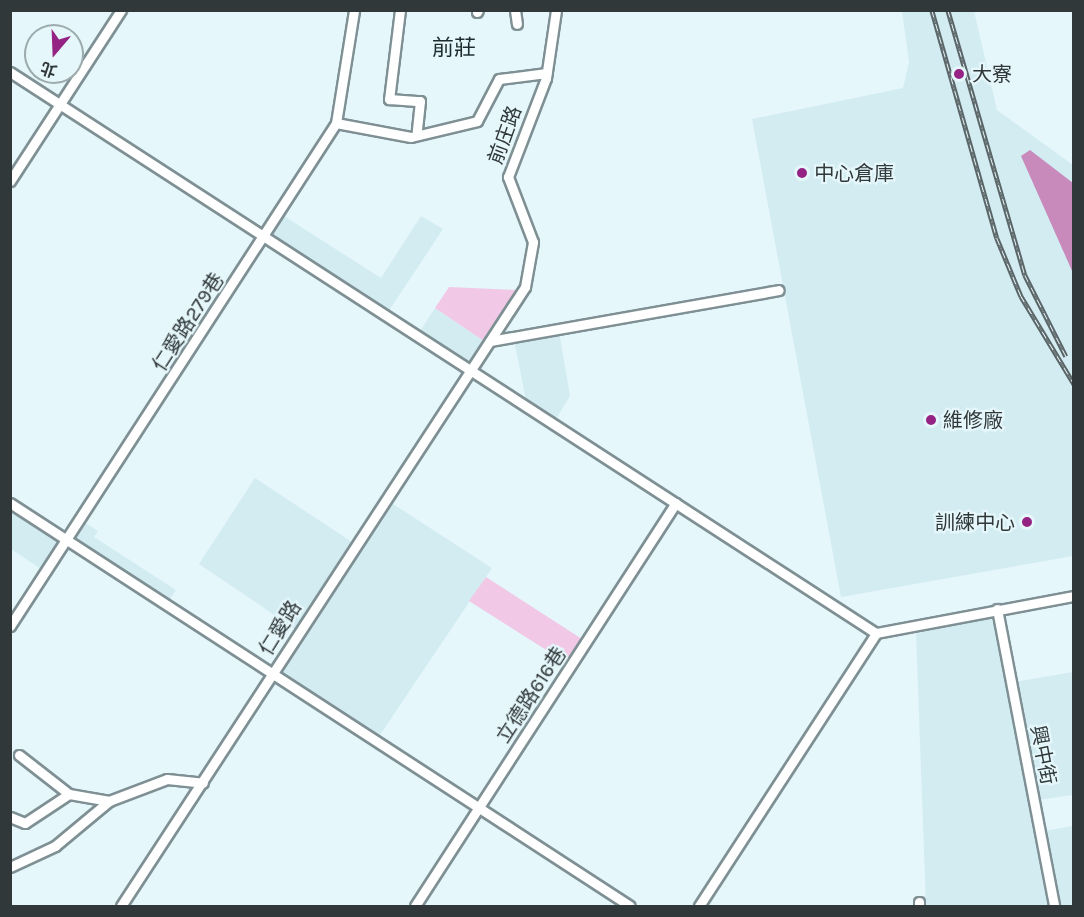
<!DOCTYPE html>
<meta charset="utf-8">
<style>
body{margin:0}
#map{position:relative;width:1084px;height:917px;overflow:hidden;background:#e5f7fb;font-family:Karla,"Noto Sans TC",sans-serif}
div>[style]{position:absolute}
.built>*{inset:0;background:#d2ecf2}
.green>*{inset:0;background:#f1c9e7}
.water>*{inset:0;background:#c88aba}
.roads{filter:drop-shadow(2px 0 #7f9094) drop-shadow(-2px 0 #7f9094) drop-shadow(0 2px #7f9094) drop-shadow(0 -2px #7f9094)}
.minor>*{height:9px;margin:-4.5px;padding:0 4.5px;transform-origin:4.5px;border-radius:4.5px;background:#fff}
.rail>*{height:4.5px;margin-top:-2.25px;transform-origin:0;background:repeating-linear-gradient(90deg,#e5f7fb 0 7px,#5b6567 0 14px);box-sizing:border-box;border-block:2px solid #5b6567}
.dots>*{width:16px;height:16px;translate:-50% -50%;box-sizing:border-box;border:3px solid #e5f7fb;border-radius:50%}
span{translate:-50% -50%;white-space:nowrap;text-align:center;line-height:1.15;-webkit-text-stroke:4.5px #e5f7fb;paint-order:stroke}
.poi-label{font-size:20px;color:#31383a}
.left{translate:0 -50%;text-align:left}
.right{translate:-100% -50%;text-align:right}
.street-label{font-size:20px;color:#31383a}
.quarter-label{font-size:22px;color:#1e2c30}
.frame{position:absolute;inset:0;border:12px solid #31383a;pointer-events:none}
.north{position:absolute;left:24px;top:24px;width:60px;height:60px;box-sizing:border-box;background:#e5f7fb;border:2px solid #9dabae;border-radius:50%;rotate:199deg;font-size:16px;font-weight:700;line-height:24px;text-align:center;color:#31383a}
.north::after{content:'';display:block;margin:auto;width:21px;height:27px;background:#942383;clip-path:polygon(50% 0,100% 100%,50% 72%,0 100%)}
</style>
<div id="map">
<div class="built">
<div style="clip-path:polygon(902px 11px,974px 11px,997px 110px,1073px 165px,1073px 556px,841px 597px,752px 119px,903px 88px,909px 62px)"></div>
<div style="clip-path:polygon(284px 216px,381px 278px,421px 216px,443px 229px,388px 312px,269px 237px)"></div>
<div style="clip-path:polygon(435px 308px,484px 341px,469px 363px,420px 331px)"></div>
<div style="clip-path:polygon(559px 331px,570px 396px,556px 419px,526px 400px,514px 340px)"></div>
<div style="clip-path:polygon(255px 478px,352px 542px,295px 629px,199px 564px)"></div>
<div style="clip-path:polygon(393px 504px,492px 568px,378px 738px,280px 676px)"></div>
<div style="clip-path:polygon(10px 510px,59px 541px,41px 569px,11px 549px)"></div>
<div style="clip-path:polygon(84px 522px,98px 531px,94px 537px,176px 590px,168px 602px,73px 540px)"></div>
<div style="clip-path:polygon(995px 614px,1048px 906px,926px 906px,916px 634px)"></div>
<div style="clip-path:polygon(1073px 672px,1073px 795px,1038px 800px,1014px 682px)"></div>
<div style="clip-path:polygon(1073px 826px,1073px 906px,1059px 906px,1044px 831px)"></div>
</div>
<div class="green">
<div style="clip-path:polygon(449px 287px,518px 290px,484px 341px,435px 308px)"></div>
<div style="clip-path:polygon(486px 577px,582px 639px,565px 662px,469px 601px)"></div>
</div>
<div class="water">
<div style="clip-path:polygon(1030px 150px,1073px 183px,1073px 273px,1021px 156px)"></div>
</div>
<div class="roads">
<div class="minor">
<div style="left:400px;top:10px;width:90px;rotate:97deg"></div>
<div style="left:389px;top:99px;width:31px;rotate:4deg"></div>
<div style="left:420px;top:101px;width:31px;rotate:96deg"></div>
<div style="left:515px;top:10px;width:14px;rotate:82deg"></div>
<div style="left:477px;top:12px;width:2px;rotate:-63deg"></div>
<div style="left:10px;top:72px;width:1032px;rotate:32.94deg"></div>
<div style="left:876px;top:633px;width:201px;rotate:-10.6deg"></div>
<div style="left:336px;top:123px;width:76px;rotate:10.6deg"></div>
<div style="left:411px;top:137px;width:68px;rotate:-13.6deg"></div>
<div style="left:477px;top:121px;width:47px;rotate:-62.4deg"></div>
<div style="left:499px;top:79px;width:48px;rotate:-7.1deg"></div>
<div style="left:10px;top:181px;width:204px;rotate:-57deg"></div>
<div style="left:490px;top:341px;width:293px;rotate:-10deg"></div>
<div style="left:10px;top:503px;width:739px;rotate:33.02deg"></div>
<div style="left:997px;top:609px;width:302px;rotate:79.1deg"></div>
<div style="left:10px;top:626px;width:599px;rotate:-57.05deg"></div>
<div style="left:336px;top:123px;width:114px;rotate:-80.9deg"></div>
<div style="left:19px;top:755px;width:63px;rotate:38deg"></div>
<div style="left:69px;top:794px;width:41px;rotate:9.9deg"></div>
<div style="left:10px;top:817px;width:16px;rotate:22deg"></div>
<div style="left:25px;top:823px;width:53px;rotate:-33.4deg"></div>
<div style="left:10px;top:867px;width:50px;rotate:-25deg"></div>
<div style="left:55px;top:846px;width:70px;rotate:-39.8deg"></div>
<div style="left:109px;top:801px;width:62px;rotate:-20.8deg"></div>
<div style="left:167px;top:779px;width:36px;rotate:6deg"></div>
<div style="left:919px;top:902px;width:4px;rotate:90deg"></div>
<div style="left:121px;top:906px;width:739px;rotate:-56.87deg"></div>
<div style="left:525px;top:287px;width:46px;rotate:-79.9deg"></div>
<div style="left:533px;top:242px;width:70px;rotate:-111deg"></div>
<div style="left:508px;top:177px;width:106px;rotate:-69deg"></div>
<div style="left:546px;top:78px;width:69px;rotate:-81.6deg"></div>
<div style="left:415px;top:906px;width:480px;rotate:-57.1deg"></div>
<div style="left:699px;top:906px;width:325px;rotate:-57deg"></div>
</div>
</div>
<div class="rail">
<div style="left:932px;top:10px;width:237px;rotate:74.1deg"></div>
<div style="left:997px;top:238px;width:63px;rotate:67.5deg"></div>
<div style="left:1021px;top:296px;width:103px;rotate:58.9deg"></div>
<div style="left:948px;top:10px;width:276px;rotate:73.8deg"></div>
<div style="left:1025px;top:275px;width:91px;rotate:63.2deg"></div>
</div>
<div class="dots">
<div style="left:959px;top:74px;background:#942383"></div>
<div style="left:802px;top:173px;background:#942383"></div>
<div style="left:931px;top:420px;background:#942383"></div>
<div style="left:1027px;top:522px;background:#942383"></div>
</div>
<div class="poi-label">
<span class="left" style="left:972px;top:74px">大寮</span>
<span class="left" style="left:814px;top:173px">中心倉庫</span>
<span class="left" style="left:943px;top:420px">維修廠</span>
<span class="right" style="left:1015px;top:522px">訓練中心</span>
</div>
<div class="street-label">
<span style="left:505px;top:135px;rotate:-70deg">前庄路</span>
<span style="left:188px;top:322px;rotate:-57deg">仁愛路279巷</span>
<span style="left:280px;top:628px;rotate:-58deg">仁愛路</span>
<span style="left:531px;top:695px;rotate:-57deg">立德路616巷</span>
<span style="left:1043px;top:755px;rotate:79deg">興中街</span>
</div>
<div class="quarter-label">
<span style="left:454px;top:49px">前莊</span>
</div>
<div class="frame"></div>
<div class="north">北</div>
</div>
